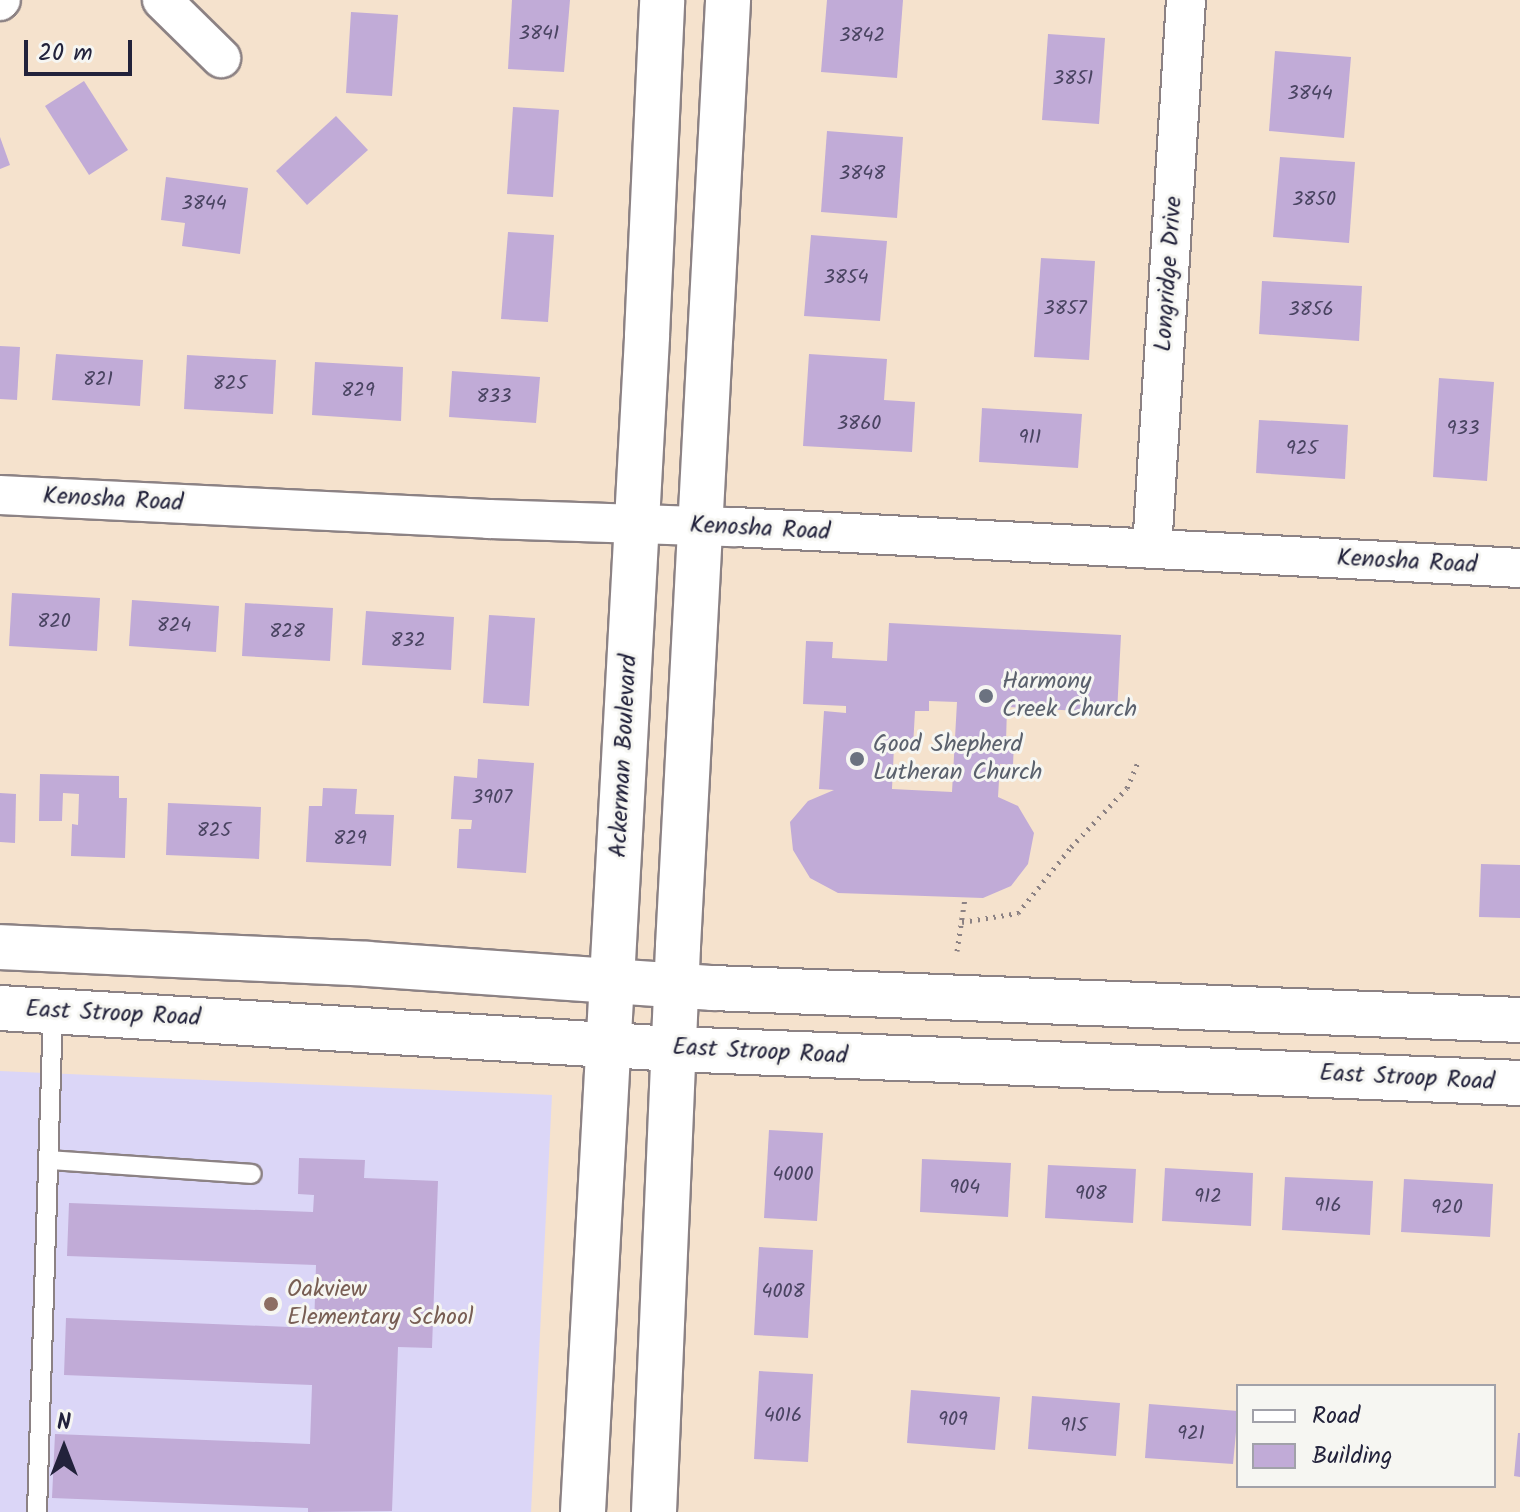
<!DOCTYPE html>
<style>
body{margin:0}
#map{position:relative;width:1520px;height:1512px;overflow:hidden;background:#f5e2cd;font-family:Kalam,sans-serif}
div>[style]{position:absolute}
.built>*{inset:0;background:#dbd6f7}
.building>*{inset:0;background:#c1abd7}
.path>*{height:5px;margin-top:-2.5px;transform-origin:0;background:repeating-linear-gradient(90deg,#8c8284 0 2px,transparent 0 8px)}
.roads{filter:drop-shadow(2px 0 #8c8284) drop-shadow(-2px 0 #8c8284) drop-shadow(0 2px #8c8284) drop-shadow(0 -2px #8c8284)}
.service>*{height:18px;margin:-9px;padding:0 9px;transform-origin:9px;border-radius:9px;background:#fff}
.minor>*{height:38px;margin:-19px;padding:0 19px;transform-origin:19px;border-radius:19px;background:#fff}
.tertiary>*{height:44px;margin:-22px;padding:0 22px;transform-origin:22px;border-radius:22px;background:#fff}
.secondary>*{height:44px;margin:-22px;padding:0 22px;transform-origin:22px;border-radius:22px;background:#fff}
.dots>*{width:22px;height:22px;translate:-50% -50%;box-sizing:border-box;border:4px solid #f6f6f2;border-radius:50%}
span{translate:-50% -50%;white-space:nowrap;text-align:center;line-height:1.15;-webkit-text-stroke:6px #f6f6f2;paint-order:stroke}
.number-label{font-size:20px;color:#4a4462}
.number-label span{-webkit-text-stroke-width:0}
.street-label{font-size:24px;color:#22223b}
.worship-label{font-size:24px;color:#5b616d}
.left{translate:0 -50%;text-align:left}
.education-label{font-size:24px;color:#785e54}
.legend{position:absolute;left:1236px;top:1384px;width:260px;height:104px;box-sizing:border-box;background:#f6f6f2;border:2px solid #a1a1a9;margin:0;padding:10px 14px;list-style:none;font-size:24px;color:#22223b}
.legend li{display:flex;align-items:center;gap:16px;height:40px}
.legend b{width:40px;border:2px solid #a1a1a9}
.north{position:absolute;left:24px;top:1408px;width:80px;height:80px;-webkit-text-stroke:6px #f6f6f2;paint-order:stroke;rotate:0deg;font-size:22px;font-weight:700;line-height:32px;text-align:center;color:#22223b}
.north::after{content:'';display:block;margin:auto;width:28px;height:36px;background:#22223b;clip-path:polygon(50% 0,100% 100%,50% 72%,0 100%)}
.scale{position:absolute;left:24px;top:40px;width:108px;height:36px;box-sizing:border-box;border:4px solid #22223b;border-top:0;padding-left:10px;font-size:24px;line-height:28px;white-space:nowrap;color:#22223b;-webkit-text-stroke:6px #f6f6f2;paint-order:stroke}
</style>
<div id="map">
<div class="built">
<div style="clip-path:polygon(0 1071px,552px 1095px,531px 1512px,0 1512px)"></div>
</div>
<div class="building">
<div style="clip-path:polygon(512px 0,570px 0,564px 72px,508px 69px)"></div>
<div style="clip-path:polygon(827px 0,903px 0,897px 78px,821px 72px)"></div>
<div style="clip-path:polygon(351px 12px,398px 15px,392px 96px,346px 93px)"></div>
<div style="clip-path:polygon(1048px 34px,1105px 38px,1099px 124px,1042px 120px)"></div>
<div style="clip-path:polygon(1275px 51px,1351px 57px,1344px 138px,1269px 131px)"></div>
<div style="clip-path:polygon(84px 81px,128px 150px,89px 175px,45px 106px)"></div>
<div style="clip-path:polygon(513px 107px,559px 110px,553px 197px,507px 194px)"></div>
<div style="clip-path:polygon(336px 116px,368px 150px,307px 205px,276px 171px)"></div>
<div style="clip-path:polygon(827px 131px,903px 137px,897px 218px,821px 212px)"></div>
<div style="clip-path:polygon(0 137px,10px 165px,0 169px)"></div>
<div style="clip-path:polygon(1280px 157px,1355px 162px,1349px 243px,1273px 237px)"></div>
<div style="clip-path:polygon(166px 177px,248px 188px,240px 254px,182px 246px,185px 223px,161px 220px)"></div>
<div style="clip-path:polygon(508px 232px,554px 235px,548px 322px,501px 319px)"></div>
<div style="clip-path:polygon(811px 235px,887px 241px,880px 321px,804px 316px)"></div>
<div style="clip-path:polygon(1041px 258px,1095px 261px,1089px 360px,1034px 357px)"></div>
<div style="clip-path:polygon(1262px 281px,1362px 286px,1359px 341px,1259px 334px)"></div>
<div style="clip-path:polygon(0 346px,20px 347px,17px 400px,0 399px)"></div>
<div style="clip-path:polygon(56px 354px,143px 360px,140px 406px,52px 400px)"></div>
<div style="clip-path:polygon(809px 354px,887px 359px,884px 400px,915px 402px,912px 452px,803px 446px)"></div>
<div style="clip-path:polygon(187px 355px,276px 360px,273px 414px,184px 409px)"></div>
<div style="clip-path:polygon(315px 362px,403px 367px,401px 421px,312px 415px)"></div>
<div style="clip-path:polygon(452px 371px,540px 377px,536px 423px,449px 417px)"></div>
<div style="clip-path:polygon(1439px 378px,1494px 382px,1487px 481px,1433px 477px)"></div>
<div style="clip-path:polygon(982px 408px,1082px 414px,1078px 468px,979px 462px)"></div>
<div style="clip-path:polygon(1259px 420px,1348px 425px,1345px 479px,1256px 473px)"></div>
<div style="clip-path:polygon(12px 593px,100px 598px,97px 651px,9px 646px)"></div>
<div style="clip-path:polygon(132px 600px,219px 606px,216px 652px,129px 646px)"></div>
<div style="clip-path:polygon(245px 603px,333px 608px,330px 661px,242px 656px)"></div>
<div style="clip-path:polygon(366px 611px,454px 617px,451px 670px,362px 665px)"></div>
<div style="clip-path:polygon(489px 615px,535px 618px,529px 706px,483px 703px)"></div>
<div style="clip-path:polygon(evenodd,889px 623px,1121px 635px,1117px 713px,1007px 707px,1006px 742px,1014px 742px,1013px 765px,1000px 764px,998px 797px,1018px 806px,1034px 833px,1028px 864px,1011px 886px,983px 898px,838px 893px,810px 878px,793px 850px,790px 822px,808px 801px,834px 790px,819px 789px,824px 711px,846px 713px,846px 706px,803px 704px,806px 641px,833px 642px,832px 658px,887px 661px,889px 623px,929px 701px,957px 702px,952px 792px,892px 789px,894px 747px,913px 747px,915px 711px,929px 711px,929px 701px)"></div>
<div style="clip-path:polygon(478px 759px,534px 763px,526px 873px,457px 868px,459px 829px,471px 829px,472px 820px,451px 819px,454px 776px,477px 778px)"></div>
<div style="clip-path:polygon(40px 774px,119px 776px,119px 798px,127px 798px,125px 858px,71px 856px,72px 824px,78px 825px,79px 794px,63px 793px,62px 821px,39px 821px)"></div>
<div style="clip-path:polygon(323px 788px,357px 789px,355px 814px,394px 815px,391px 866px,306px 862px,309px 806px,322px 806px)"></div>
<div style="clip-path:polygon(0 793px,16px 794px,15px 843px,0 842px)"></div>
<div style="clip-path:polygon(168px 803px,261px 807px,259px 859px,166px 855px)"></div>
<div style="clip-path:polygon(1481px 864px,1520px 865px,1520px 918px,1479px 917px)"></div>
<div style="clip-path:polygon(769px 1130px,823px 1133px,817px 1221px,764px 1218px)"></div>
<div style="clip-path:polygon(299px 1158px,365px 1160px,364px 1178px,438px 1181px,432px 1348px,398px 1347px,392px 1511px,308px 1512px,308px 1508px,52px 1498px,55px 1434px,310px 1444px,312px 1385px,64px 1375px,66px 1318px,314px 1328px,316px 1265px,67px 1256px,69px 1203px,313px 1212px,314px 1195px,298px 1194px)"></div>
<div style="clip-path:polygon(922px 1159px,1011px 1163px,1008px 1217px,920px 1212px)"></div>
<div style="clip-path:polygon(1048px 1165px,1136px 1169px,1133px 1223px,1045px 1218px)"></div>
<div style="clip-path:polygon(1165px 1168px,1253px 1173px,1251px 1226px,1162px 1221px)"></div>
<div style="clip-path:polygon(1285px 1177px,1373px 1181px,1370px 1235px,1282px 1230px)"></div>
<div style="clip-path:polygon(1404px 1179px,1493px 1184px,1490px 1237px,1401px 1232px)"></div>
<div style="clip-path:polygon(759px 1247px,813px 1250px,808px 1338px,754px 1335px)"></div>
<div style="clip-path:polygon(759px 1371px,813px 1374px,808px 1462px,754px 1459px)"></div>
<div style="clip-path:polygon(911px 1390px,1000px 1397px,995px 1450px,907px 1443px)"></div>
<div style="clip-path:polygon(1032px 1396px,1120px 1403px,1116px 1456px,1028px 1449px)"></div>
<div style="clip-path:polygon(1149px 1404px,1238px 1411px,1233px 1464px,1145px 1458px)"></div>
<div style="clip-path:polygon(1518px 1433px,1520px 1433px,1520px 1477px,1514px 1476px)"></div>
</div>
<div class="path">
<div style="left:962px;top:922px;width:57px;rotate:-9.1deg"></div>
<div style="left:1018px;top:913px;width:85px;rotate:-51.2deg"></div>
<div style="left:1071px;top:847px;width:81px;rotate:-46.5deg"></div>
<div style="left:1127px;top:788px;width:28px;rotate:-67deg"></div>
<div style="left:957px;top:951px;width:54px;rotate:-81.4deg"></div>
</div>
<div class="roads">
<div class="service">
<div style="left:49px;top:1160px;width:203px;rotate:3.9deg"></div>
<div style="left:37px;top:1512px;width:501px;rotate:-88.17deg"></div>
</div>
<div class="minor">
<div style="left:162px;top:0;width:83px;rotate:44.5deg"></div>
<div style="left:0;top:1px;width:1px;rotate:-45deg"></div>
<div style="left:0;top:495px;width:489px;rotate:2.8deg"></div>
<div style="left:488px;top:519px;width:247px;rotate:1.9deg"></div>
<div style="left:735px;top:527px;width:786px;rotate:2.99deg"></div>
<div style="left:1152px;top:549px;width:550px;rotate:-86.46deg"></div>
</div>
<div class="tertiary">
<div style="left:583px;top:1512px;width:1178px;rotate:-86.88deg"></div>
<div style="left:647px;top:336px;width:336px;rotate:-87.4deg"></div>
<div style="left:654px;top:1512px;width:567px;rotate:-87.57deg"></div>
<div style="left:678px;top:946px;width:947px;rotate:-86.97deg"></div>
</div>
<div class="secondary">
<div style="left:0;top:947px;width:368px;rotate:2.6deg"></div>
<div style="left:368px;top:964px;width:346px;rotate:4deg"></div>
<div style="left:713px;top:988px;width:808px;rotate:2.27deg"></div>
<div style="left:0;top:1008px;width:675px;rotate:3.48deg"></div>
<div style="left:674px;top:1049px;width:847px;rotate:2.3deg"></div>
</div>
</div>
<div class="dots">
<div style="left:986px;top:696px;background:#6b7280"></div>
<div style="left:857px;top:759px;background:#6b7280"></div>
<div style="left:271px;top:1304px;background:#8d6e63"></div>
</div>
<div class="number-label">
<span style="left:539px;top:34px">3841</span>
<span style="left:862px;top:36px">3842</span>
<span style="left:1073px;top:79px">3851</span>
<span style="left:1310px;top:94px">3844</span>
<span style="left:862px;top:174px">3848</span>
<span style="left:1314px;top:200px">3850</span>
<span style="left:204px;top:204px">3844</span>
<span style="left:846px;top:278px">3854</span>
<span style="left:1065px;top:309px">3857</span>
<span style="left:1311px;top:310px">3856</span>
<span style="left:98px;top:380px">821</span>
<span style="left:230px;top:384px">825</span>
<span style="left:358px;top:391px">829</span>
<span style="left:494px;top:397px">833</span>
<span style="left:859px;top:424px">3860</span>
<span style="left:1463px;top:429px">933</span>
<span style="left:1030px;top:438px">911</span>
<span style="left:1302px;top:449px">925</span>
<span style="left:54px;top:622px">820</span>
<span style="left:174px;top:626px">824</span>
<span style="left:287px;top:632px">828</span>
<span style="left:408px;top:641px">832</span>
<span style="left:492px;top:798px">3907</span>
<span style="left:214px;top:831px">825</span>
<span style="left:350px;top:839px">829</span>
<span style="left:793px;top:1175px">4000</span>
<span style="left:965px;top:1188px">904</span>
<span style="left:1091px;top:1194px">908</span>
<span style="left:1208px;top:1197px">912</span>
<span style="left:1328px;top:1206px">916</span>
<span style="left:1447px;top:1208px">920</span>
<span style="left:783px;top:1292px">4008</span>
<span style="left:783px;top:1416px">4016</span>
<span style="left:953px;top:1420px">909</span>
<span style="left:1074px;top:1426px">915</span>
<span style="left:1191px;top:1434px">921</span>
</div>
<div class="street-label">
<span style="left:1169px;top:274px;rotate:-86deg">Longridge Drive</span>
<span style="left:113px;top:500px;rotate:3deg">Kenosha Road</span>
<span style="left:760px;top:529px;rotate:3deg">Kenosha Road</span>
<span style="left:1407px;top:562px;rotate:3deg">Kenosha Road</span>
<span style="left:624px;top:756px;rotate:-87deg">Ackerman Boulevard</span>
<span style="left:113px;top:1014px;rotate:3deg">East Stroop Road</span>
<span style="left:760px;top:1052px;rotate:3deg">East Stroop Road</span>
<span style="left:1407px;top:1078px;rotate:3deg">East Stroop Road</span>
</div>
<div class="worship-label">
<span class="left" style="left:1002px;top:696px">Harmony<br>Creek Church</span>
<span class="left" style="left:873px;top:759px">Good Shepherd<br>Lutheran Church</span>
</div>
<div class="education-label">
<span class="left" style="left:287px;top:1304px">Oakview<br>Elementary School</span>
</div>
<ul class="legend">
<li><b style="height:10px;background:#fff"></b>Road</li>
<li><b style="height:22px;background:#c1abd7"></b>Building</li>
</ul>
<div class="north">N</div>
<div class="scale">20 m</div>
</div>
